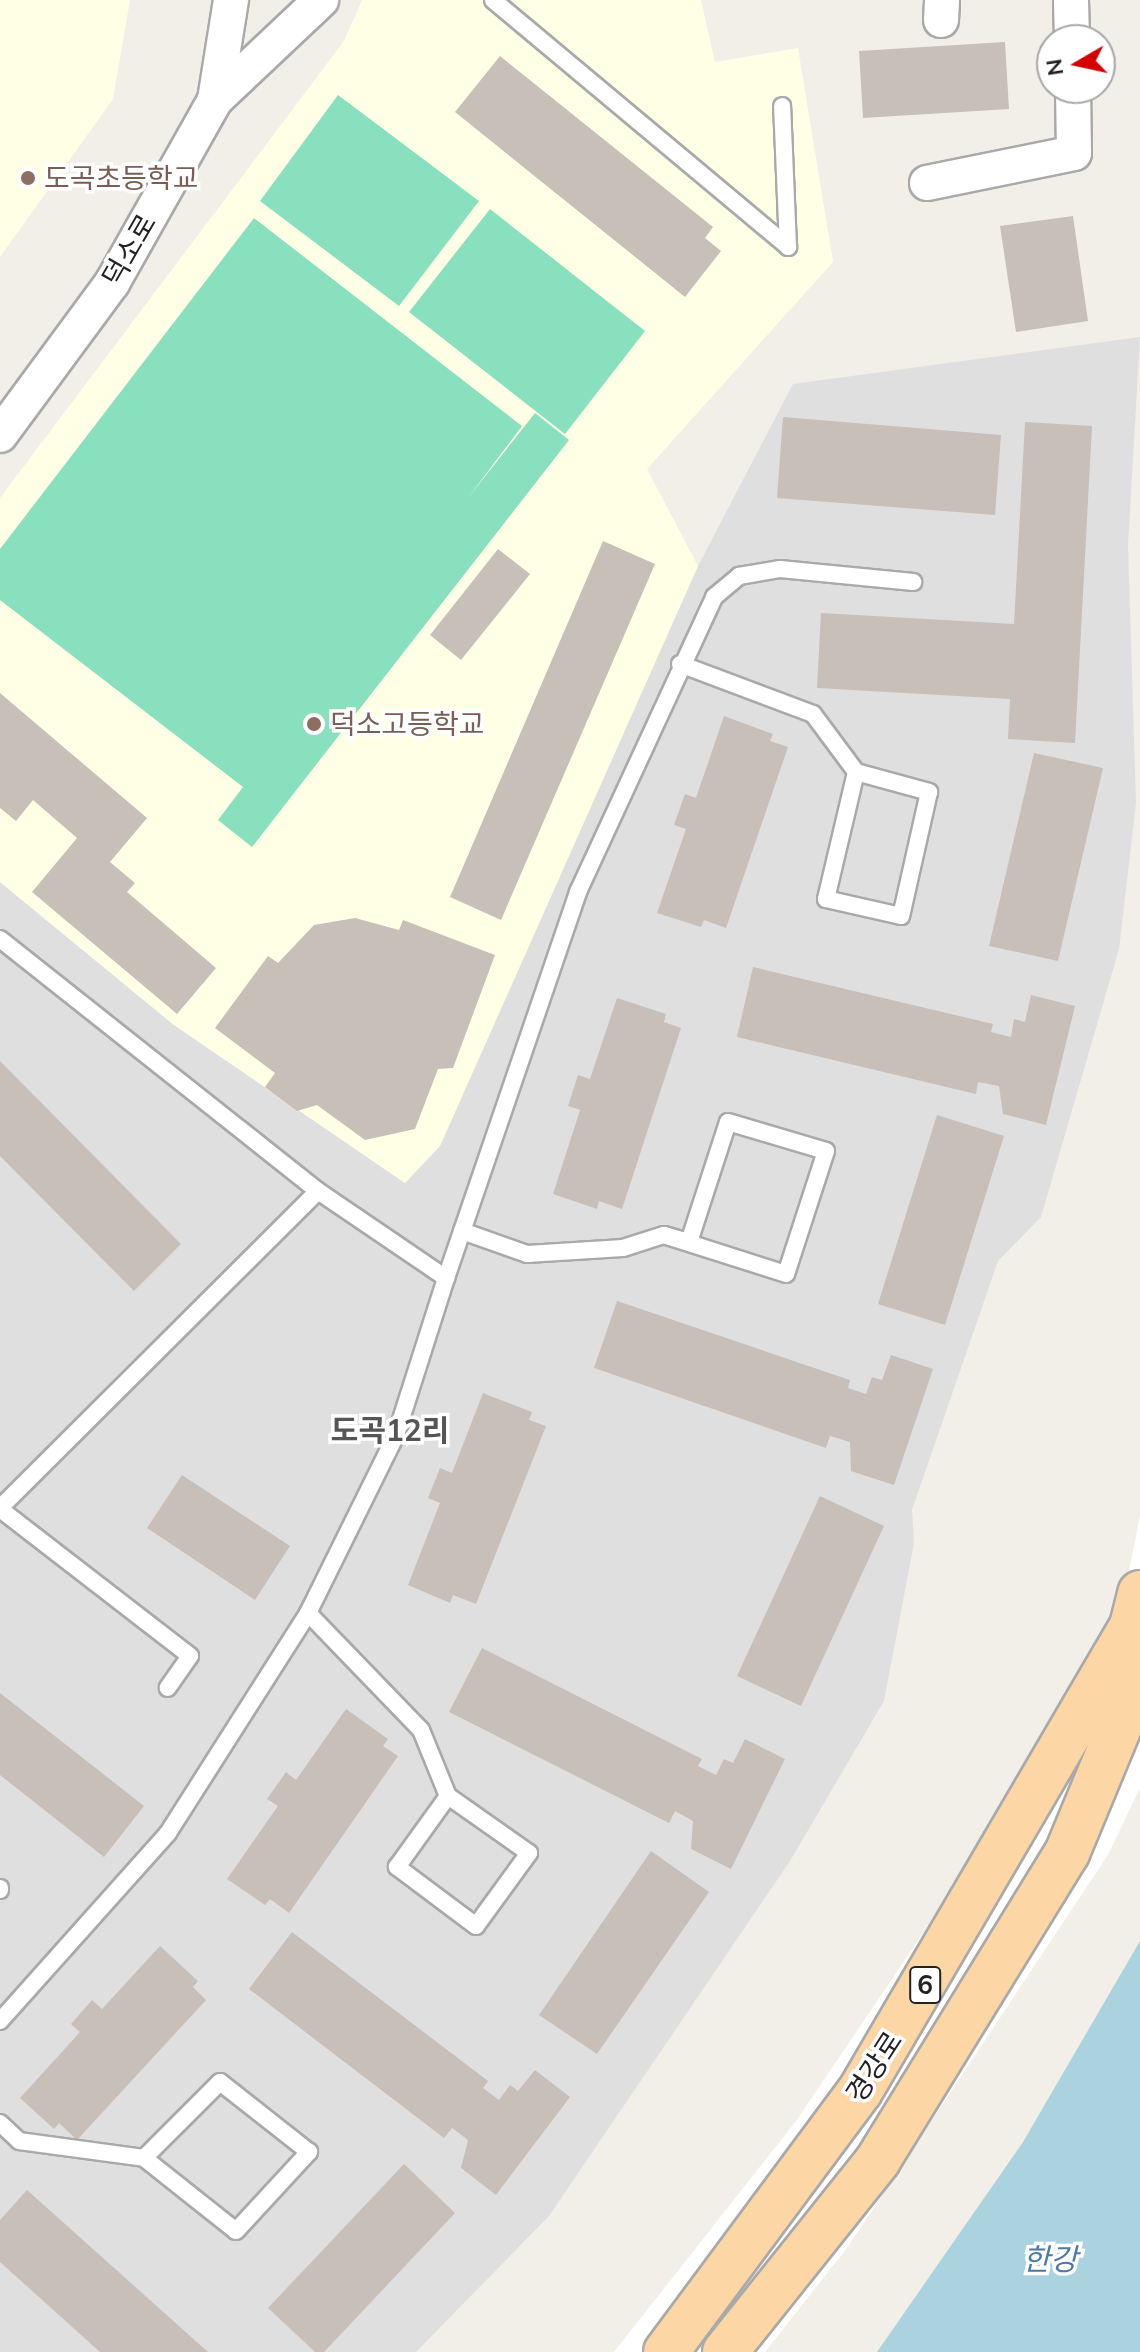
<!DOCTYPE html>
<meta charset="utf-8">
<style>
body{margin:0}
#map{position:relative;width:1140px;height:2352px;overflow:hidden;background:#f2efe9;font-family:Mulish,"Noto Sans KR",sans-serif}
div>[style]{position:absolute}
.residential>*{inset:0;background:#e0dfdf}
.education>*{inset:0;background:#ffffe5}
.pitch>*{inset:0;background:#88e0be}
.water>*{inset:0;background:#aad3df}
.pier>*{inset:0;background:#fff}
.building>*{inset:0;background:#c7bfb8}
.roads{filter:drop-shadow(2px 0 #a9a9a9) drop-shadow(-2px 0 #a9a9a9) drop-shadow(0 2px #a9a9a9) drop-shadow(0 -2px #a9a9a9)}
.lane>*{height:16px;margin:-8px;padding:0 8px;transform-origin:8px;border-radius:8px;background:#fff}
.street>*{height:34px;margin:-17px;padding:0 17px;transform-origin:17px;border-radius:17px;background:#fff}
.primary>*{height:44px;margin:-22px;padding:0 22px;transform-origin:22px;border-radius:22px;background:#fcd6a4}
.dots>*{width:22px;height:22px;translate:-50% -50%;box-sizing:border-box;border:4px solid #fff;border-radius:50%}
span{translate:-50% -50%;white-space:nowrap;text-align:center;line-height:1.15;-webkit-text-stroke:7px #fff;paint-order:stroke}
.shield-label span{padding:2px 6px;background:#fff;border:2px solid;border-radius:6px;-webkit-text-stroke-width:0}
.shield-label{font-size:26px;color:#222;font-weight:700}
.education-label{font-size:28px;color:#785e54}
.left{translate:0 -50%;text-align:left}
.street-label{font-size:28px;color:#222}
.neighbourhood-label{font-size:30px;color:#555;font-weight:700}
.water-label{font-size:30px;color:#4a7aab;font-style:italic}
.north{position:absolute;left:1036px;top:24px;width:80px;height:80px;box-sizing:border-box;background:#fff;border:2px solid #a7a7a7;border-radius:50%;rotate:261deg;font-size:22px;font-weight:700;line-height:32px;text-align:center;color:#222}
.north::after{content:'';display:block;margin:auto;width:28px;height:36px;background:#d40000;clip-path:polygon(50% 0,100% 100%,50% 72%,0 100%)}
</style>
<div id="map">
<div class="residential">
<div style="clip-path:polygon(1140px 337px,1128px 545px,1136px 803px,1119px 949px,1041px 1217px,998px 1261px,912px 1510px,914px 1543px,884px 1701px,790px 1861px,549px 2216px,416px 2352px,0 2352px,0 882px,174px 1025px,405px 1183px,440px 1145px,698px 566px,793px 384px)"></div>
</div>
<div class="education">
<div style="clip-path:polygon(0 0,130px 0,113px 99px,0 257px)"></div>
<div style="clip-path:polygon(362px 0,701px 0,715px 62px,798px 48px,833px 262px,647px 469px,698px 566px,440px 1146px,405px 1183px,174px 1025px,0 882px,0 498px,344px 41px)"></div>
</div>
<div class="pitch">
<div style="clip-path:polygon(338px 95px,479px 201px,399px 306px,260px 201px)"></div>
<div style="clip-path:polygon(490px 209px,645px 331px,565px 434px,409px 312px)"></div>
<div style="clip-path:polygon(254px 218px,522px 426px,468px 498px,535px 413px,569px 440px,252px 847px,218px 820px,243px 787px,0 600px,0 549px)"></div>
</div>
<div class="water">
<div style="clip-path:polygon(1140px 1941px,1140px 2352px,877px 2352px,1023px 2142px)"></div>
</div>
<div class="pier">
<div style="clip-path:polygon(1140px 1516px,1140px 1788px,1108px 1855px,847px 2248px,765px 2352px,614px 2352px,796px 2121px,1049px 1747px,1128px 1576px)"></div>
</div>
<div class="building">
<div style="clip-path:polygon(1005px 42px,1009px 109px,863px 118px,859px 51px)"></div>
<div style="clip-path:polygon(500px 56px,713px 227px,705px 238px,721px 251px,685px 297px,455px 112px)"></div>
<div style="clip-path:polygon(1073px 216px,1088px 321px,1016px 332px,1000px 226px)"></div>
<div style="clip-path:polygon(783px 417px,1001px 435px,995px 515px,777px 498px)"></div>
<div style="clip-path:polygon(1025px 422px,1092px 426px,1075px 743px,1008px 739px,1010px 699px,817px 688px,821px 613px,1014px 624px)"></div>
<div style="clip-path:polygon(603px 541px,655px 564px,501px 920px,450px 897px)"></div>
<div style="clip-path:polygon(498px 549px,530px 574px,461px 660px,430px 635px)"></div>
<div style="clip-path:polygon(0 693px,147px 818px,110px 862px,135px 883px,127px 892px,216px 968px,177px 1014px,32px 892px,77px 838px,33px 800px,16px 821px,0 808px)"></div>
<div style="clip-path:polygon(724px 716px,773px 734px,770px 741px,788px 747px,726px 928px,704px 920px,701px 927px,657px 913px,686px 829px,674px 825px,685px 794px,696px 798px)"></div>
<div style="clip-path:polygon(1034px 753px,1103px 768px,1058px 961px,989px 946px)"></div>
<div style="clip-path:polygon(355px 918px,399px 930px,403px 920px,495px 955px,453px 1068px,438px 1069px,415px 1129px,365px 1140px,317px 1105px,297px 1111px,265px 1087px,275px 1073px,215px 1028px,268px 956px,278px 963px,314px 925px)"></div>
<div style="clip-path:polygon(753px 967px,993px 1024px,991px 1032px,1011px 1037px,1014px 1019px,1025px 1022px,1031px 995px,1075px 1006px,1046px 1125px,1003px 1114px,999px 1086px,978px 1082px,976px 1094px,737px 1037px)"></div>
<div style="clip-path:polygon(617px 998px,666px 1014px,664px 1022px,681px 1028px,622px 1209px,599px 1201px,597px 1209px,553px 1194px,580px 1110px,568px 1106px,578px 1075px,590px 1079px)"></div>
<div style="clip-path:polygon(0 1061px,181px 1244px,134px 1291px,0 1156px)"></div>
<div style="clip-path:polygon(937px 1115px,1004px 1136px,945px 1325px,878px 1304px)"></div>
<div style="clip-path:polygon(617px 1301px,850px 1380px,848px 1388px,866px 1394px,872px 1377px,882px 1380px,891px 1355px,933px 1369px,894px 1485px,851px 1471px,850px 1442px,830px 1436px,826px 1448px,594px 1368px)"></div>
<div style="clip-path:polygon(483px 1393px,532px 1412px,529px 1420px,546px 1426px,476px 1604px,453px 1595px,450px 1603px,408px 1585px,440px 1503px,428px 1498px,440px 1468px,452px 1473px)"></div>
<div style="clip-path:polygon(182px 1475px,290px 1546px,255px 1600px,147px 1528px)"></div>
<div style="clip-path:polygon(820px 1496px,884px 1526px,801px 1706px,737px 1676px)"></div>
<div style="clip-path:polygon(482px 1648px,702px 1759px,698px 1766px,716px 1775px,724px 1759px,733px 1763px,745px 1739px,785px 1759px,731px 1869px,691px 1849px,693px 1821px,675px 1811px,669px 1823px,449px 1712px)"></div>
<div style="clip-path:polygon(0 1693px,144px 1806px,104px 1857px,0 1775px)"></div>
<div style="clip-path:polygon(346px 1709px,388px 1739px,383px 1746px,398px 1756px,289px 1913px,270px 1899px,265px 1905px,227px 1879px,278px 1806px,267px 1799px,286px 1772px,296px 1780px)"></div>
<div style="clip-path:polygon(651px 1851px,709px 1892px,597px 2054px,539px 2015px)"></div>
<div style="clip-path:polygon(292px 1932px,488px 2081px,483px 2088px,499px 2100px,510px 2085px,518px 2091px,535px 2070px,570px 2097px,496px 2195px,461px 2168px,468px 2140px,452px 2128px,444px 2138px,249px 1989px)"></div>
<div style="clip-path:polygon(160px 1946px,198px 1981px,193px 1987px,206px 2000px,77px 2140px,59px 2123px,54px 2129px,20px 2098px,80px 2032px,71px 2024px,92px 2000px,102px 2009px)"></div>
<div style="clip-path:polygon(404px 2164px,455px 2213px,324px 2352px,315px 2352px,268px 2308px)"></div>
<div style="clip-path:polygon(27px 2190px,208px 2352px,100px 2352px,0 2262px,0 2220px)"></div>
</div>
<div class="roads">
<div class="lane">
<div style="left:493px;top:0;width:385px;rotate:39.9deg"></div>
<div style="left:788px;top:247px;width:141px;rotate:-92.4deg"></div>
<div style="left:680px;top:664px;width:142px;rotate:20.6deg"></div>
<div style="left:813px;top:714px;width:72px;rotate:53.4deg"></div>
<div style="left:856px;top:772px;width:76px;rotate:15.3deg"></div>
<div style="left:929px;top:792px;width:127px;rotate:102.7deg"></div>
<div style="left:901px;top:916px;width:77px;rotate:-167.2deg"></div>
<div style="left:826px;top:899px;width:130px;rotate:-76.7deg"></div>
<div style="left:0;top:939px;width:406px;rotate:38.4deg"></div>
<div style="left:318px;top:1191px;width:449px;rotate:135.1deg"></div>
<div style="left:462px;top:1231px;width:69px;rotate:19.5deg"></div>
<div style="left:527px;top:1254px;width:96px;rotate:-3.6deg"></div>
<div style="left:623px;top:1248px;width:43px;rotate:-17.6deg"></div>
<div style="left:664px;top:1235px;width:26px;rotate:16deg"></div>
<div style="left:689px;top:1242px;width:126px;rotate:-72deg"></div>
<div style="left:728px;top:1122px;width:102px;rotate:16.5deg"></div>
<div style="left:826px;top:1151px;width:129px;rotate:108deg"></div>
<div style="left:786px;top:1274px;width:128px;rotate:-162.3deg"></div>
<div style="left:446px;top:1278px;width:408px;rotate:-71.1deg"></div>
<div style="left:578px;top:892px;width:325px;rotate:-65.2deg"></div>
<div style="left:714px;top:597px;width:33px;rotate:-40deg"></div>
<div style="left:739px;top:576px;width:42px;rotate:-9.7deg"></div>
<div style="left:780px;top:569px;width:134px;rotate:5.6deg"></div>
<div style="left:0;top:1509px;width:240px;rotate:37.7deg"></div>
<div style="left:190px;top:1656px;width:39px;rotate:125deg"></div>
<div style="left:308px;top:1613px;width:163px;rotate:46deg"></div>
<div style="left:421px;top:1730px;width:71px;rotate:67.8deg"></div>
<div style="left:448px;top:1796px;width:99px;rotate:35.1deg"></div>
<div style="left:529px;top:1853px;width:90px;rotate:126deg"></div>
<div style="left:476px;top:1926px;width:99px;rotate:-143.2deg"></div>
<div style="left:397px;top:1867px;width:87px;rotate:-54.3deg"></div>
<div style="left:0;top:1888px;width:2px;rotate:90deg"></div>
<div style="left:0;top:2021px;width:252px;rotate:-48.2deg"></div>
<div style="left:168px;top:1833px;width:261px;rotate:-57.5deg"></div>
<div style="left:308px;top:1613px;width:199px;rotate:-63.7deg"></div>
<div style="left:396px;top:1435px;width:165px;rotate:-72.3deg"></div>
<div style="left:446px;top:1278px;width:155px;rotate:-145.8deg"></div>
<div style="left:0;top:2123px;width:26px;rotate:43deg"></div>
<div style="left:19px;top:2141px;width:126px;rotate:7.7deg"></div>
<div style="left:144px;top:2158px;width:117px;rotate:38.4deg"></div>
<div style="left:236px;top:2231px;width:108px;rotate:-47.3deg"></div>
<div style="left:309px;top:2152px;width:113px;rotate:-141.8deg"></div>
<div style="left:220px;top:2082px;width:107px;rotate:135deg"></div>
</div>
<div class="street">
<div style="left:1071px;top:0;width:40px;rotate:88.6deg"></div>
<div style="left:941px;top:20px;width:20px;rotate:-87deg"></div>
<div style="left:215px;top:100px;width:146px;rotate:-43.3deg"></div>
<div style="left:927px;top:183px;width:150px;rotate:-11.5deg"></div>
<div style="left:1074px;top:153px;width:65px;rotate:-90.9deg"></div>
<div style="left:0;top:435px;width:189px;rotate:-53.6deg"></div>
<div style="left:112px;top:283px;width:210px;rotate:-60.6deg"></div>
<div style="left:215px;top:100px;width:101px;rotate:-80.9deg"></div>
</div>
<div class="primary">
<div style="left:666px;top:2352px;width:325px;rotate:-53.4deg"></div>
<div style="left:860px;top:2091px;width:539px;rotate:-59.67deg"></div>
<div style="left:1132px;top:1626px;width:34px;rotate:-76deg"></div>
<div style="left:725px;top:2352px;width:246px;rotate:-51.4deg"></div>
<div style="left:878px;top:2160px;width:361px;rotate:-58.4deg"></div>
<div style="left:1067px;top:1853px;width:191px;rotate:-67.5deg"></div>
</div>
</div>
<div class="dots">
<div style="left:28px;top:178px;background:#8d6e63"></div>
<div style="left:314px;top:724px;background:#8d6e63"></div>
</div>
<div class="shield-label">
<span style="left:925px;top:1985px">6</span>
</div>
<div class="education-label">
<span class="left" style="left:44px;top:178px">도곡초등학교</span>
<span class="left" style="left:330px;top:724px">덕소고등학교</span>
</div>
<div class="street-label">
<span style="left:129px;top:250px;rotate:-60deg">덕소로</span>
<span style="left:874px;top:2067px;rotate:-57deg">경강로</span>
</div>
<div class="neighbourhood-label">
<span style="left:390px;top:1430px">도곡12리</span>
</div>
<div class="water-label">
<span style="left:1050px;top:2259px">한강</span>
</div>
<div class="north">N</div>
</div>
